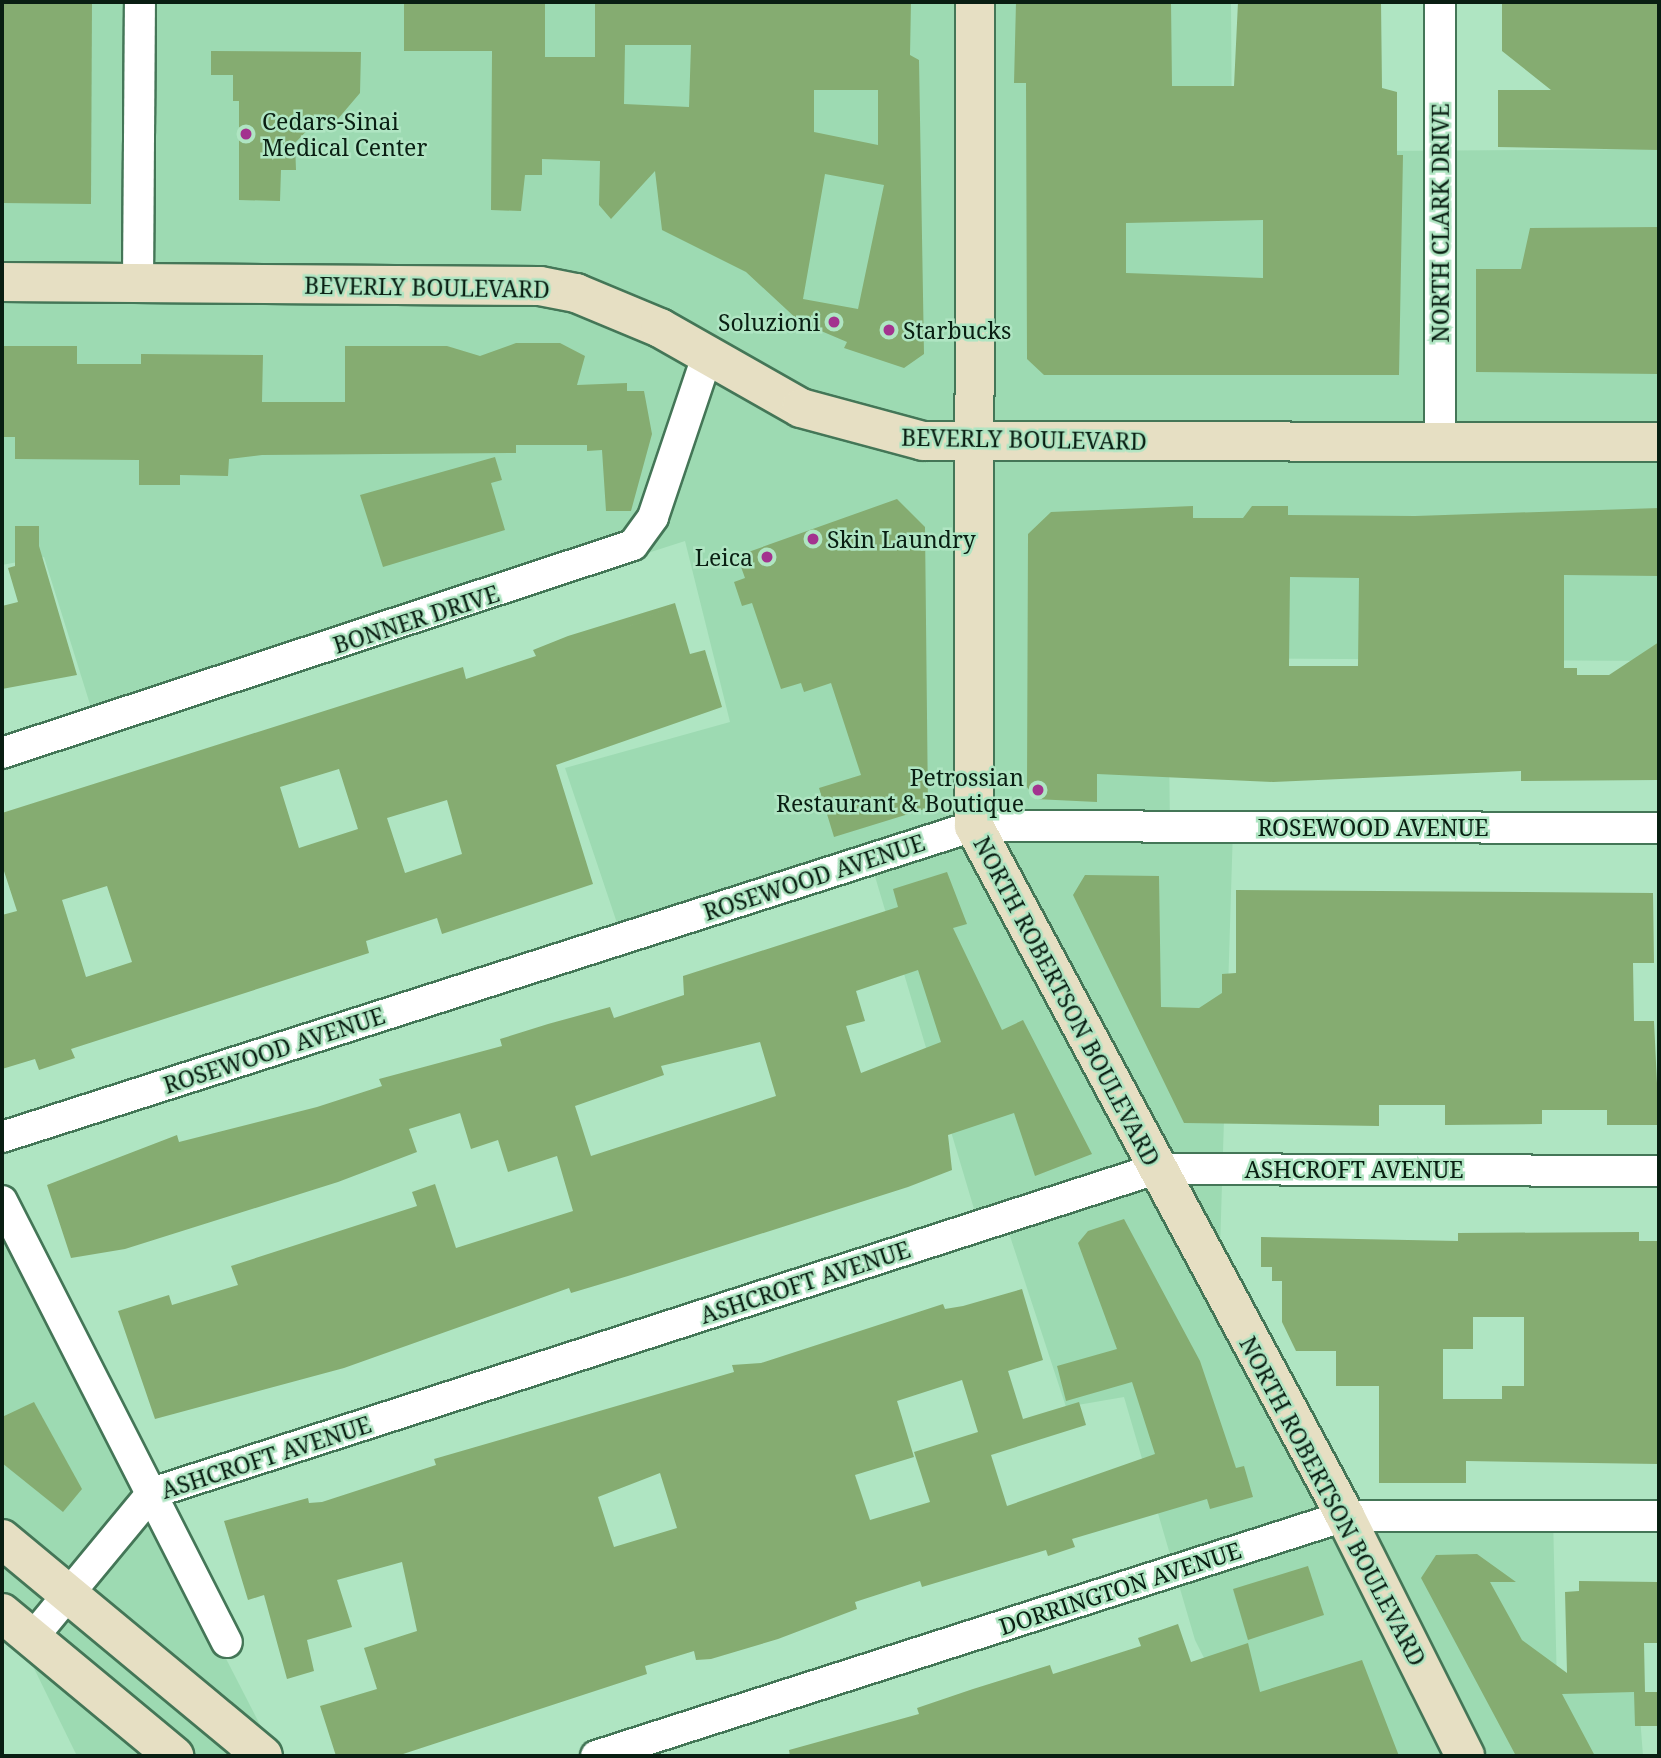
<!DOCTYPE html>
<style>
body{margin:0}
#map{position:relative;width:1661px;height:1758px;overflow:hidden;background:#afe5c2;font-family:"Noto Serif",serif}
div>[style]{position:absolute}
.built>*{inset:0;background:#9ddab2}
.building>*{inset:0;background:#85ac71}
.roads{filter:drop-shadow(2px 0 #447657) drop-shadow(-2px 0 #447657) drop-shadow(0 2px #447657) drop-shadow(0 -2px #447657)}
.street>*{height:30px;margin:-15px;padding:0 15px;transform-origin:15px;border-radius:15px;background:#fff}
.secondary>*{height:38px;margin:-19px;padding:0 19px;transform-origin:19px;border-radius:19px;background:#e6dfc3}
.dots>*{width:19px;height:19px;translate:-50% -50%;box-sizing:border-box;border:4px solid #afe5c2;border-radius:50%}
span{translate:-50% -50%;white-space:nowrap;text-align:center;line-height:1.15;-webkit-text-stroke:5px #afe5c2;paint-order:stroke}
.poi-label{font-size:23px;color:#091e12}
.left{translate:0 -50%;text-align:left}
.right{translate:-100% -50%;text-align:right}
.street-label{font-size:23px;color:#091e12}
.frame{position:absolute;inset:0;border:4px solid #091e12;pointer-events:none}
</style>
<div id="map">
<div class="built">
<div style="clip-path:polygon(2px 2px,1231px 2px,1232px 152px,1659px 149px,1659px 661px,1168px 658px,1170px 830px,1233px 828px,1219px 1282px,1346px 1519px,1553px 1516px,1557px 1688px,1638px 1690px,1643px 1756px,1253px 1756px,1195px 1640px,1124px 1397px,1066px 1407px,1006px 1224px,980px 1229px,871px 863px,620px 932px,565px 768px,730px 722px,685px 541px,98px 730px,44px 557px,2px 565px)"></div>
<div style="clip-path:polygon(2px 1223px,276px 1756px,77px 1756px,2px 1603px)"></div>
</div>
<div class="building">
<div style="clip-path:polygon(2px 2px,92px 2px,91px 204px,2px 203px)"></div>
<div style="clip-path:polygon(evenodd,404px 2px,545px 2px,545px 57px,595px 57px,595px 2px,911px 2px,910px 55px,919px 60px,924px 354px,904px 368px,844px 348px,847px 342px,800px 322px,746px 272px,662px 230px,655px 171px,611px 219px,599px 205px,600px 161px,542px 159px,542px 175px,525px 175px,521px 211px,491px 210px,492px 51px,404px 51px,404px 2px,625px 45px,691px 45px,689px 107px,624px 104px,625px 45px,404px 2px,814px 90px,878px 90px,878px 145px,814px 132px,814px 90px,404px 2px,825px 174px,884px 185px,858px 309px,803px 299px,825px 174px)"></div>
<div style="clip-path:polygon(evenodd,1016px 2px,1171px 2px,1172px 86px,1234px 86px,1238px 2px,1381px 2px,1382px 88px,1397px 92px,1397px 155px,1403px 155px,1399px 375px,1044px 375px,1027px 359px,1026px 83px,1014px 83px,1016px 2px,1263px 220px,1263px 278px,1126px 273px,1126px 223px,1263px 220px)"></div>
<div style="clip-path:polygon(1502px 2px,1659px 2px,1659px 150px,1498px 147px,1498px 90px,1551px 90px,1502px 51px)"></div>
<div style="clip-path:polygon(211px 51px,361px 52px,360px 93px,337px 120px,317px 120px,295px 143px,296px 170px,281px 170px,280px 201px,239px 200px,239px 101px,233px 101px,233px 75px,211px 75px)"></div>
<div style="clip-path:polygon(1659px 227px,1659px 374px,1476px 372px,1476px 269px,1521px 269px,1530px 228px)"></div>
<div style="clip-path:polygon(516px 343px,560px 343px,585px 356px,577px 385px,627px 383px,627px 391px,644px 391px,652px 434px,631px 511px,606px 511px,602px 450px,587px 451px,587px 445px,516px 445px,516px 453px,262px 455px,229px 459px,228px 476px,180px 475px,180px 485px,139px 485px,139px 460px,15px 459px,15px 437px,2px 437px,2px 346px,77px 346px,77px 364px,141px 364px,141px 354px,263px 355px,262px 402px,345px 402px,345px 346px,447px 346px,480px 356px)"></div>
<div style="clip-path:polygon(495px 457px,502px 480px,491px 483px,505px 530px,383px 567px,360px 495px)"></div>
<div style="clip-path:polygon(897px 499px,925px 527px,928px 808px,834px 837px,819px 788px,861px 775px,831px 683px,804px 692px,801px 683px,781px 689px,752px 603px,742px 606px,734px 582px,745px 578px,737px 556px)"></div>
<div style="clip-path:polygon(evenodd,1193px 506px,1193px 518px,1243px 518px,1252px 506px,1288px 506px,1288px 515px,1415px 516px,1659px 508px,1659px 576px,1564px 575px,1564px 668px,1577px 668px,1577px 675px,1609px 675px,1659px 642px,1658px 780px,1521px 781px,1521px 771px,1273px 782px,1097px 774px,1097px 802px,1035px 799px,1027px 787px,1028px 534px,1051px 512px,1193px 506px,1290px 577px,1359px 578px,1358px 666px,1289px 666px,1290px 577px)"></div>
<div style="clip-path:polygon(15px 526px,39px 526px,39px 546px,77px 675px,2px 689px,2px 606px,18px 602px,8px 568px,15px 566px)"></div>
<div style="clip-path:polygon(evenodd,675px 603px,690px 654px,705px 650px,722px 707px,556px 765px,593px 884px,442px 934px,437px 918px,366px 941px,369px 953px,71px 1049px,75px 1058px,39px 1070px,35px 1059px,2px 1069px,2px 915px,17px 911px,2px 865px,2px 813px,463px 667px,466px 679px,536px 656px,533px 650px,568px 636px,675px 603px,339px 769px,358px 829px,299px 848px,280px 787px,339px 769px,675px 603px,447px 800px,462px 854px,405px 873px,387px 818px,447px 800px,675px 603px,107px 886px,132px 962px,86px 977px,62px 900px,107px 886px)"></div>
<div style="clip-path:polygon(evenodd,947px 872px,967px 924px,953px 928px,1002px 1030px,1023px 1020px,1092px 1154px,1035px 1176px,1014px 1113px,948px 1135px,952px 1170px,908px 1187px,628px 1276px,571px 1293px,569px 1288px,344px 1368px,155px 1419px,118px 1311px,169px 1295px,172px 1305px,238px 1285px,231px 1266px,417px 1206px,412px 1192px,435px 1184px,456px 1248px,573px 1211px,557px 1156px,508px 1172px,498px 1140px,471px 1149px,460px 1113px,409px 1129px,417px 1152px,338px 1182px,125px 1249px,71px 1258px,47px 1185px,177px 1135px,179px 1142px,317px 1107px,382px 1086px,379px 1079px,502px 1046px,500px 1039px,548px 1024px,610px 1007px,614px 1018px,684px 995px,683px 976px,898px 907px,893px 889px,947px 872px,918px 970px,941px 1042px,861px 1073px,846px 1026px,865px 1021px,856px 991px,918px 970px,947px 872px,760px 1042px,776px 1096px,591px 1156px,575px 1106px,664px 1075px,661px 1066px,760px 1042px)"></div>
<div style="clip-path:polygon(1085px 875px,1159px 876px,1161px 1007px,1199px 1008px,1222px 993px,1222px 974px,1236px 973px,1236px 890px,1653px 893px,1654px 963px,1633px 963px,1634px 1021px,1654px 1021px,1659px 1125px,1607px 1125px,1607px 1110px,1542px 1110px,1542px 1124px,1445px 1125px,1445px 1105px,1379px 1105px,1379px 1126px,1184px 1123px,1073px 895px)"></div>
<div style="clip-path:polygon(evenodd,1124px 1219px,1200px 1361px,1236px 1468px,1244px 1466px,1253px 1497px,1210px 1509px,1207px 1499px,1072px 1539px,1075px 1547px,1048px 1556px,1046px 1550px,922px 1587px,920px 1581px,855px 1602px,857px 1609px,778px 1639px,711px 1659px,696px 1660px,694px 1651px,645px 1666px,647px 1674px,397px 1756px,336px 1756px,320px 1706px,377px 1689px,364px 1648px,417px 1631px,402px 1562px,337px 1580px,352px 1627px,307px 1640px,314px 1671px,287px 1679px,264px 1595px,248px 1600px,224px 1521px,308px 1498px,309px 1503px,322px 1502px,436px 1465px,434px 1459px,734px 1372px,732px 1365px,761px 1363px,943px 1304px,945px 1309px,963px 1306px,1022px 1289px,1043px 1360px,1008px 1371px,1023px 1419px,1079px 1402px,1086px 1425px,991px 1455px,1007px 1506px,1155px 1454px,1132px 1382px,1066px 1401px,1057px 1366px,1117px 1349px,1078px 1243px,1088px 1231px,1124px 1219px,962px 1380px,978px 1432px,914px 1452px,930px 1502px,870px 1520px,855px 1475px,914px 1457px,897px 1401px,962px 1380px,1124px 1219px,660px 1473px,677px 1528px,614px 1547px,598px 1497px,660px 1473px)"></div>
<div style="clip-path:polygon(evenodd,1639px 1232px,1639px 1241px,1658px 1241px,1659px 1464px,1466px 1461px,1466px 1483px,1379px 1483px,1379px 1386px,1336px 1386px,1336px 1351px,1296px 1351px,1282px 1322px,1282px 1281px,1272px 1281px,1272px 1267px,1261px 1267px,1261px 1237px,1458px 1241px,1458px 1233px,1639px 1232px,1473px 1317px,1524px 1317px,1524px 1386px,1502px 1386px,1502px 1399px,1443px 1399px,1443px 1349px,1473px 1349px,1473px 1317px)"></div>
<div style="clip-path:polygon(34px 1402px,82px 1489px,63px 1512px,2px 1463px,2px 1417px)"></div>
<div style="clip-path:polygon(1477px 1554px,1516px 1582px,1490px 1582px,1522px 1640px,1567px 1673px,1565px 1592px,1579px 1591px,1579px 1581px,1658px 1582px,1658px 1643px,1644px 1643px,1645px 1692px,1659px 1692px,1659px 1726px,1635px 1726px,1634px 1692px,1562px 1694px,1595px 1756px,1516px 1756px,1421px 1578px,1436px 1555px)"></div>
<div style="clip-path:polygon(1308px 1566px,1324px 1615px,1248px 1640px,1233px 1589px)"></div>
<div style="clip-path:polygon(1178px 1624px,1191px 1662px,1248px 1643px,1260px 1692px,1362px 1660px,1399px 1756px,790px 1756px,789px 1750px,919px 1714px,917px 1708px,973px 1689px,1050px 1665px,1053px 1674px,1141px 1646px,1138px 1638px)"></div>
</div>
<div class="roads">
<div class="street">
<div style="left:1440px;top:2px;width:442px;rotate:90deg"></div>
<div style="left:138px;top:282px;width:280px;rotate:-89.6deg"></div>
<div style="left:2px;top:753px;width:664px;rotate:-18.24deg"></div>
<div style="left:633px;top:545px;width:34px;rotate:-54deg"></div>
<div style="left:653px;top:517px;width:172px;rotate:-71.4deg"></div>
<div style="left:2px;top:1137px;width:1021px;rotate:-17.74deg"></div>
<div style="left:974px;top:826px;width:685px;rotate:0.17deg"></div>
<div style="left:2px;top:1201px;width:495px;rotate:63deg"></div>
<div style="left:33px;top:1637px;width:187px;rotate:-50.4deg"></div>
<div style="left:152px;top:1493px;width:1055px;rotate:-17.89deg"></div>
<div style="left:1156px;top:1169px;width:503px;rotate:0.23deg"></div>
<div style="left:596px;top:1756px;width:787px;rotate:-17.77deg"></div>
<div style="left:1345px;top:1516px;width:314px"></div>
</div>
<div class="secondary">
<div style="left:975px;top:2px;width:824px;rotate:90.07deg"></div>
<div style="left:974px;top:826px;width:783px;rotate:61.73deg"></div>
<div style="left:1345px;top:1516px;width:268px;rotate:63.4deg"></div>
<div style="left:2px;top:282px;width:538px;rotate:0.43deg"></div>
<div style="left:540px;top:286px;width:37px;rotate:11deg"></div>
<div style="left:576px;top:293px;width:91px;rotate:22.6deg"></div>
<div style="left:660px;top:328px;width:162px;rotate:29.6deg"></div>
<div style="left:801px;top:408px;width:126px;rotate:15.1deg"></div>
<div style="left:923px;top:441px;width:736px;rotate:0.08deg"></div>
<div style="left:2px;top:1539px;width:339px;rotate:39.7deg"></div>
<div style="left:2px;top:1613px;width:224px;rotate:39.7deg"></div>
</div>
</div>
<div class="dots">
<div style="left:246px;top:134px;background:#a3338f"></div>
<div style="left:834px;top:322px;background:#a3338f"></div>
<div style="left:889px;top:330px;background:#a3338f"></div>
<div style="left:813px;top:539px;background:#a3338f"></div>
<div style="left:767px;top:557px;background:#a3338f"></div>
<div style="left:1038px;top:790px;background:#a3338f"></div>
</div>
<div class="poi-label">
<span class="left" style="left:262px;top:134px">Cedars-Sinai<br>Medical Center</span>
<span class="right" style="left:820px;top:322px">Soluzioni</span>
<span class="left" style="left:903px;top:330px">Starbucks</span>
<span class="left" style="left:827px;top:539px">Skin Laundry</span>
<span class="right" style="left:753px;top:557px">Leica</span>
<span class="right" style="left:1024px;top:790px">Petrossian<br>Restaurant &amp; Boutique</span>
</div>
<div class="street-label">
<span style="left:1440px;top:223px;rotate:-90deg">NORTH CLARK DRIVE</span>
<span style="left:427px;top:287px;rotate:1deg">BEVERLY BOULEVARD</span>
<span style="left:1024px;top:439px;rotate:1deg">BEVERLY BOULEVARD</span>
<span style="left:416px;top:619px;rotate:-18deg">BONNER DRIVE</span>
<span style="left:1373px;top:827px">ROSEWOOD AVENUE</span>
<span style="left:814px;top:877px;rotate:-18deg">ROSEWOOD AVENUE</span>
<span style="left:1067px;top:1001px;rotate:62deg">NORTH ROBERTSON BOULEVARD</span>
<span style="left:274px;top:1050px;rotate:-18deg">ROSEWOOD AVENUE</span>
<span style="left:1354px;top:1169px">ASHCROFT AVENUE</span>
<span style="left:805px;top:1282px;rotate:-18deg">ASHCROFT AVENUE</span>
<span style="left:266px;top:1457px;rotate:-18deg">ASHCROFT AVENUE</span>
<span style="left:1333px;top:1501px;rotate:62deg">NORTH ROBERTSON BOULEVARD</span>
<span style="left:1120px;top:1588px;rotate:-18deg">DORRINGTON AVENUE</span>
</div>
<div class="frame"></div>
</div>
